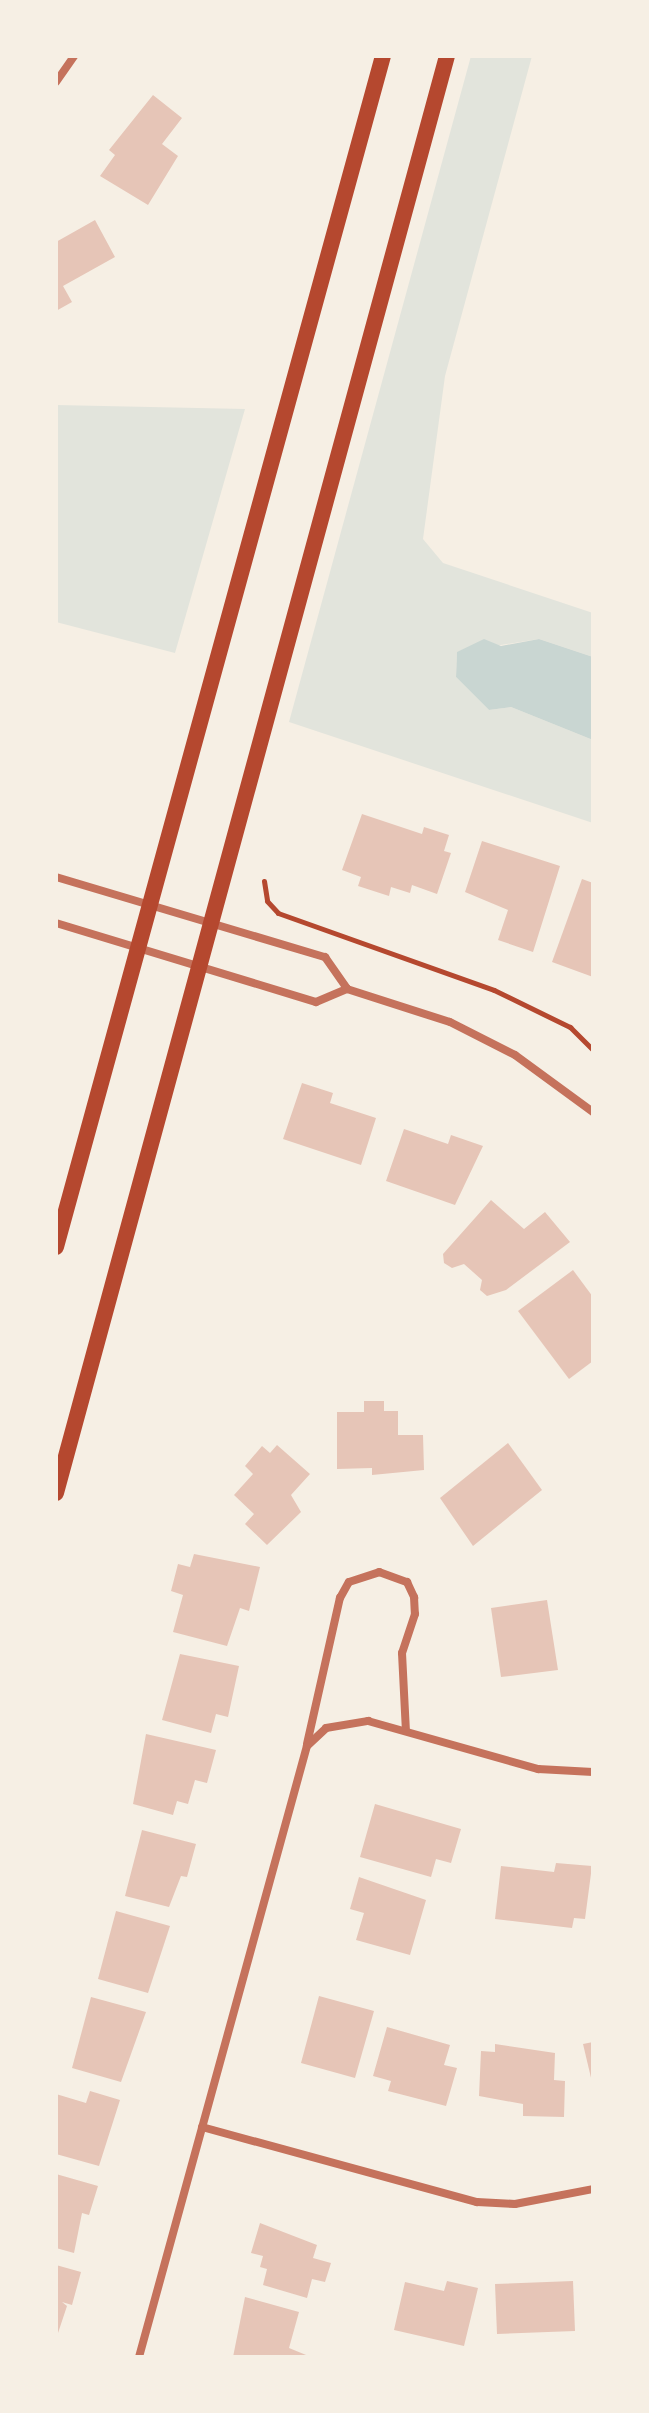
<!DOCTYPE html>
<style>
body{margin:0}
#map{position:relative;width:649px;height:2413px;overflow:hidden;background:#f6efe4;font-family:Roboto,sans-serif}
div>[style]{position:absolute}
.green>*{inset:0;background:#e2e4dc}
.water>*{inset:0;background:#c9d6d2}
.building>*{inset:0;background:#e6c5b7}
.path>*{height:5px;margin:-2.5px;padding:0 2.5px;transform-origin:2.5px;border-radius:2.5px;background:#b5482f}
.minor>*{height:8px;margin:-4px;padding:0 4px;transform-origin:4px;border-radius:4px;background:#c5725c}
.secondary>*{height:16px;margin:-8px;padding:0 8px;transform-origin:8px;border-radius:8px;background:#b5482f}
span{translate:-50% -50%;white-space:nowrap;text-align:center;line-height:1.15;-webkit-text-stroke:6px #f6efe4;paint-order:stroke}
.frame{position:absolute;inset:0;border:58px solid #f6efe4;pointer-events:none}
</style>
<div id="map">
<div class="green">
<div style="clip-path:polygon(471px 56px,532px 56px,445px 376px,423px 539px,443px 563px,593px 613px,593px 657px,539px 639px,457px 652px,456px 677px,489px 710px,511px 707px,593px 740px,593px 823px,289px 722px)"></div>
<div style="clip-path:polygon(56px 405px,245px 409px,175px 653px,56px 622px)"></div>
</div>
<div class="water">
<div style="clip-path:polygon(484px 639px,501px 646px,539px 639px,593px 657px,593px 740px,511px 707px,489px 710px,456px 677px,457px 652px)"></div>
</div>
<div class="building">
<div style="clip-path:polygon(153px 95px,182px 118px,162px 144px,178px 156px,148px 205px,100px 176px,115px 155px,109px 150px)"></div>
<div style="clip-path:polygon(95px 220px,115px 257px,63px 286px,72px 302px,56px 311px,56px 242px)"></div>
<div style="clip-path:polygon(362px 814px,422px 834px,424px 827px,449px 835px,444px 851px,451px 853px,437px 894px,412px 885px,410px 893px,391px 887px,389px 896px,358px 886px,361px 877px,342px 870px)"></div>
<div style="clip-path:polygon(482px 841px,560px 866px,533px 952px,498px 940px,508px 910px,465px 892px)"></div>
<div style="clip-path:polygon(582px 879px,593px 883px,593px 977px,552px 962px)"></div>
<div style="clip-path:polygon(302px 1083px,333px 1093px,330px 1103px,376px 1118px,361px 1165px,283px 1139px)"></div>
<div style="clip-path:polygon(404px 1129px,448px 1144px,451px 1135px,483px 1146px,455px 1205px,386px 1181px)"></div>
<div style="clip-path:polygon(491px 1200px,524px 1229px,545px 1212px,570px 1242px,506px 1290px,487px 1296px,480px 1290px,482px 1280px,464px 1264px,452px 1268px,444px 1263px,443px 1254px)"></div>
<div style="clip-path:polygon(573px 1270px,593px 1297px,593px 1361px,569px 1379px,518px 1311px)"></div>
<div style="clip-path:polygon(364px 1401px,384px 1401px,384px 1411px,398px 1411px,398px 1435px,423px 1435px,424px 1470px,372px 1475px,372px 1468px,337px 1469px,337px 1412px,364px 1412px)"></div>
<div style="clip-path:polygon(508px 1443px,542px 1490px,473px 1546px,440px 1498px)"></div>
<div style="clip-path:polygon(277px 1445px,310px 1474px,291px 1495px,301px 1512px,267px 1545px,245px 1524px,254px 1514px,234px 1495px,253px 1474px,245px 1466px,262px 1446px,270px 1453px)"></div>
<div style="clip-path:polygon(194px 1554px,260px 1567px,249px 1611px,240px 1608px,227px 1646px,173px 1632px,183px 1595px,171px 1591px,178px 1564px,190px 1567px)"></div>
<div style="clip-path:polygon(547px 1600px,558px 1670px,501px 1677px,491px 1608px)"></div>
<div style="clip-path:polygon(180px 1654px,239px 1666px,228px 1717px,216px 1714px,211px 1733px,162px 1720px)"></div>
<div style="clip-path:polygon(146px 1734px,216px 1750px,207px 1783px,195px 1780px,188px 1804px,177px 1801px,173px 1815px,133px 1804px)"></div>
<div style="clip-path:polygon(375px 1804px,461px 1829px,451px 1863px,436px 1859px,431px 1877px,360px 1857px)"></div>
<div style="clip-path:polygon(142px 1830px,196px 1844px,187px 1877px,181px 1876px,169px 1907px,125px 1896px)"></div>
<div style="clip-path:polygon(556px 1863px,592px 1866px,585px 1919px,574px 1918px,572px 1928px,495px 1919px,501px 1866px,554px 1872px)"></div>
<div style="clip-path:polygon(359px 1877px,426px 1900px,410px 1955px,356px 1940px,364px 1913px,350px 1909px)"></div>
<div style="clip-path:polygon(116px 1911px,170px 1926px,148px 1993px,98px 1979px)"></div>
<div style="clip-path:polygon(319px 1996px,374px 2011px,355px 2078px,301px 2063px)"></div>
<div style="clip-path:polygon(91px 1997px,146px 2012px,121px 2082px,72px 2068px)"></div>
<div style="clip-path:polygon(387px 2027px,450px 2045px,444px 2065px,457px 2068px,446px 2106px,388px 2091px,391px 2081px,373px 2076px)"></div>
<div style="clip-path:polygon(593px 2042px,593px 2082px,592px 2082px,583px 2044px)"></div>
<div style="clip-path:polygon(495px 2044px,555px 2053px,554px 2080px,565px 2081px,564px 2117px,523px 2116px,523px 2104px,479px 2096px,481px 2051px,495px 2052px)"></div>
<div style="clip-path:polygon(90px 2091px,120px 2100px,99px 2166px,56px 2154px,56px 2094px,86px 2103px)"></div>
<div style="clip-path:polygon(56px 2174px,98px 2186px,89px 2215px,82px 2213px,74px 2253px,56px 2248px)"></div>
<div style="clip-path:polygon(260px 2223px,317px 2245px,313px 2258px,331px 2263px,325px 2282px,312px 2279px,307px 2298px,263px 2285px,267px 2269px,260px 2267px,263px 2256px,251px 2253px)"></div>
<div style="clip-path:polygon(56px 2265px,81px 2272px,72px 2305px,62px 2302px,67px 2306px,57px 2336px)"></div>
<div style="clip-path:polygon(447px 2281px,478px 2288px,464px 2346px,394px 2330px,405px 2282px,444px 2291px)"></div>
<div style="clip-path:polygon(573px 2281px,575px 2331px,497px 2334px,495px 2284px)"></div>
<div style="clip-path:polygon(245px 2297px,299px 2312px,289px 2348px,311px 2357px,233px 2357px)"></div>
</div>
<div class="path">
<div style="left:264px;top:881px;width:20px;rotate:81deg"></div>
<div style="left:267px;top:901px;width:16px;rotate:47deg"></div>
<div style="left:278px;top:913px;width:229px;rotate:19.6deg"></div>
<div style="left:494px;top:990px;width:85px;rotate:26deg"></div>
<div style="left:570px;top:1027px;width:33px;rotate:45deg"></div>
</div>
<div class="minor">
<div style="left:56px;top:82px;width:32px;rotate:-55deg"></div>
<div style="left:56px;top:877px;width:281px;rotate:16.6deg"></div>
<div style="left:325px;top:957px;width:39px;rotate:55deg"></div>
<div style="left:347px;top:989px;width:108px;rotate:17.8deg"></div>
<div style="left:450px;top:1022px;width:73px;rotate:26.9deg"></div>
<div style="left:515px;top:1055px;width:97px;rotate:36.2deg"></div>
<div style="left:56px;top:923px;width:272px;rotate:16.9deg"></div>
<div style="left:316px;top:1002px;width:34px;rotate:-23deg"></div>
<div style="left:307px;top:1744px;width:150px;rotate:-77.3deg"></div>
<div style="left:340px;top:1598px;width:18px;rotate:-61deg"></div>
<div style="left:349px;top:1582px;width:32px;rotate:-18deg"></div>
<div style="left:379px;top:1572px;width:30px;rotate:20deg"></div>
<div style="left:407px;top:1582px;width:17px;rotate:65deg"></div>
<div style="left:414px;top:1597px;width:17px;rotate:87deg"></div>
<div style="left:415px;top:1614px;width:41px;rotate:108.4deg"></div>
<div style="left:402px;top:1653px;width:78px;rotate:87.1deg"></div>
<div style="left:202px;top:2127px;width:285px;rotate:15.3deg"></div>
<div style="left:477px;top:2202px;width:38px;rotate:3deg"></div>
<div style="left:515px;top:2204px;width:79px;rotate:-10.9deg"></div>
<div style="left:139px;top:2357px;width:634px;rotate:-74.63deg"></div>
<div style="left:307px;top:1746px;width:26px;rotate:-43deg"></div>
<div style="left:326px;top:1728px;width:43px;rotate:-9.5deg"></div>
<div style="left:368px;top:1721px;width:177px;rotate:15.8deg"></div>
<div style="left:538px;top:1769px;width:55px;rotate:3.1deg"></div>
</div>
<div class="secondary">
<div style="left:56px;top:1247px;width:1235px;rotate:-74.65deg"></div>
<div style="left:56px;top:1493px;width:1489px;rotate:-74.78deg"></div>
</div>
<div class="frame"></div>
</div>
